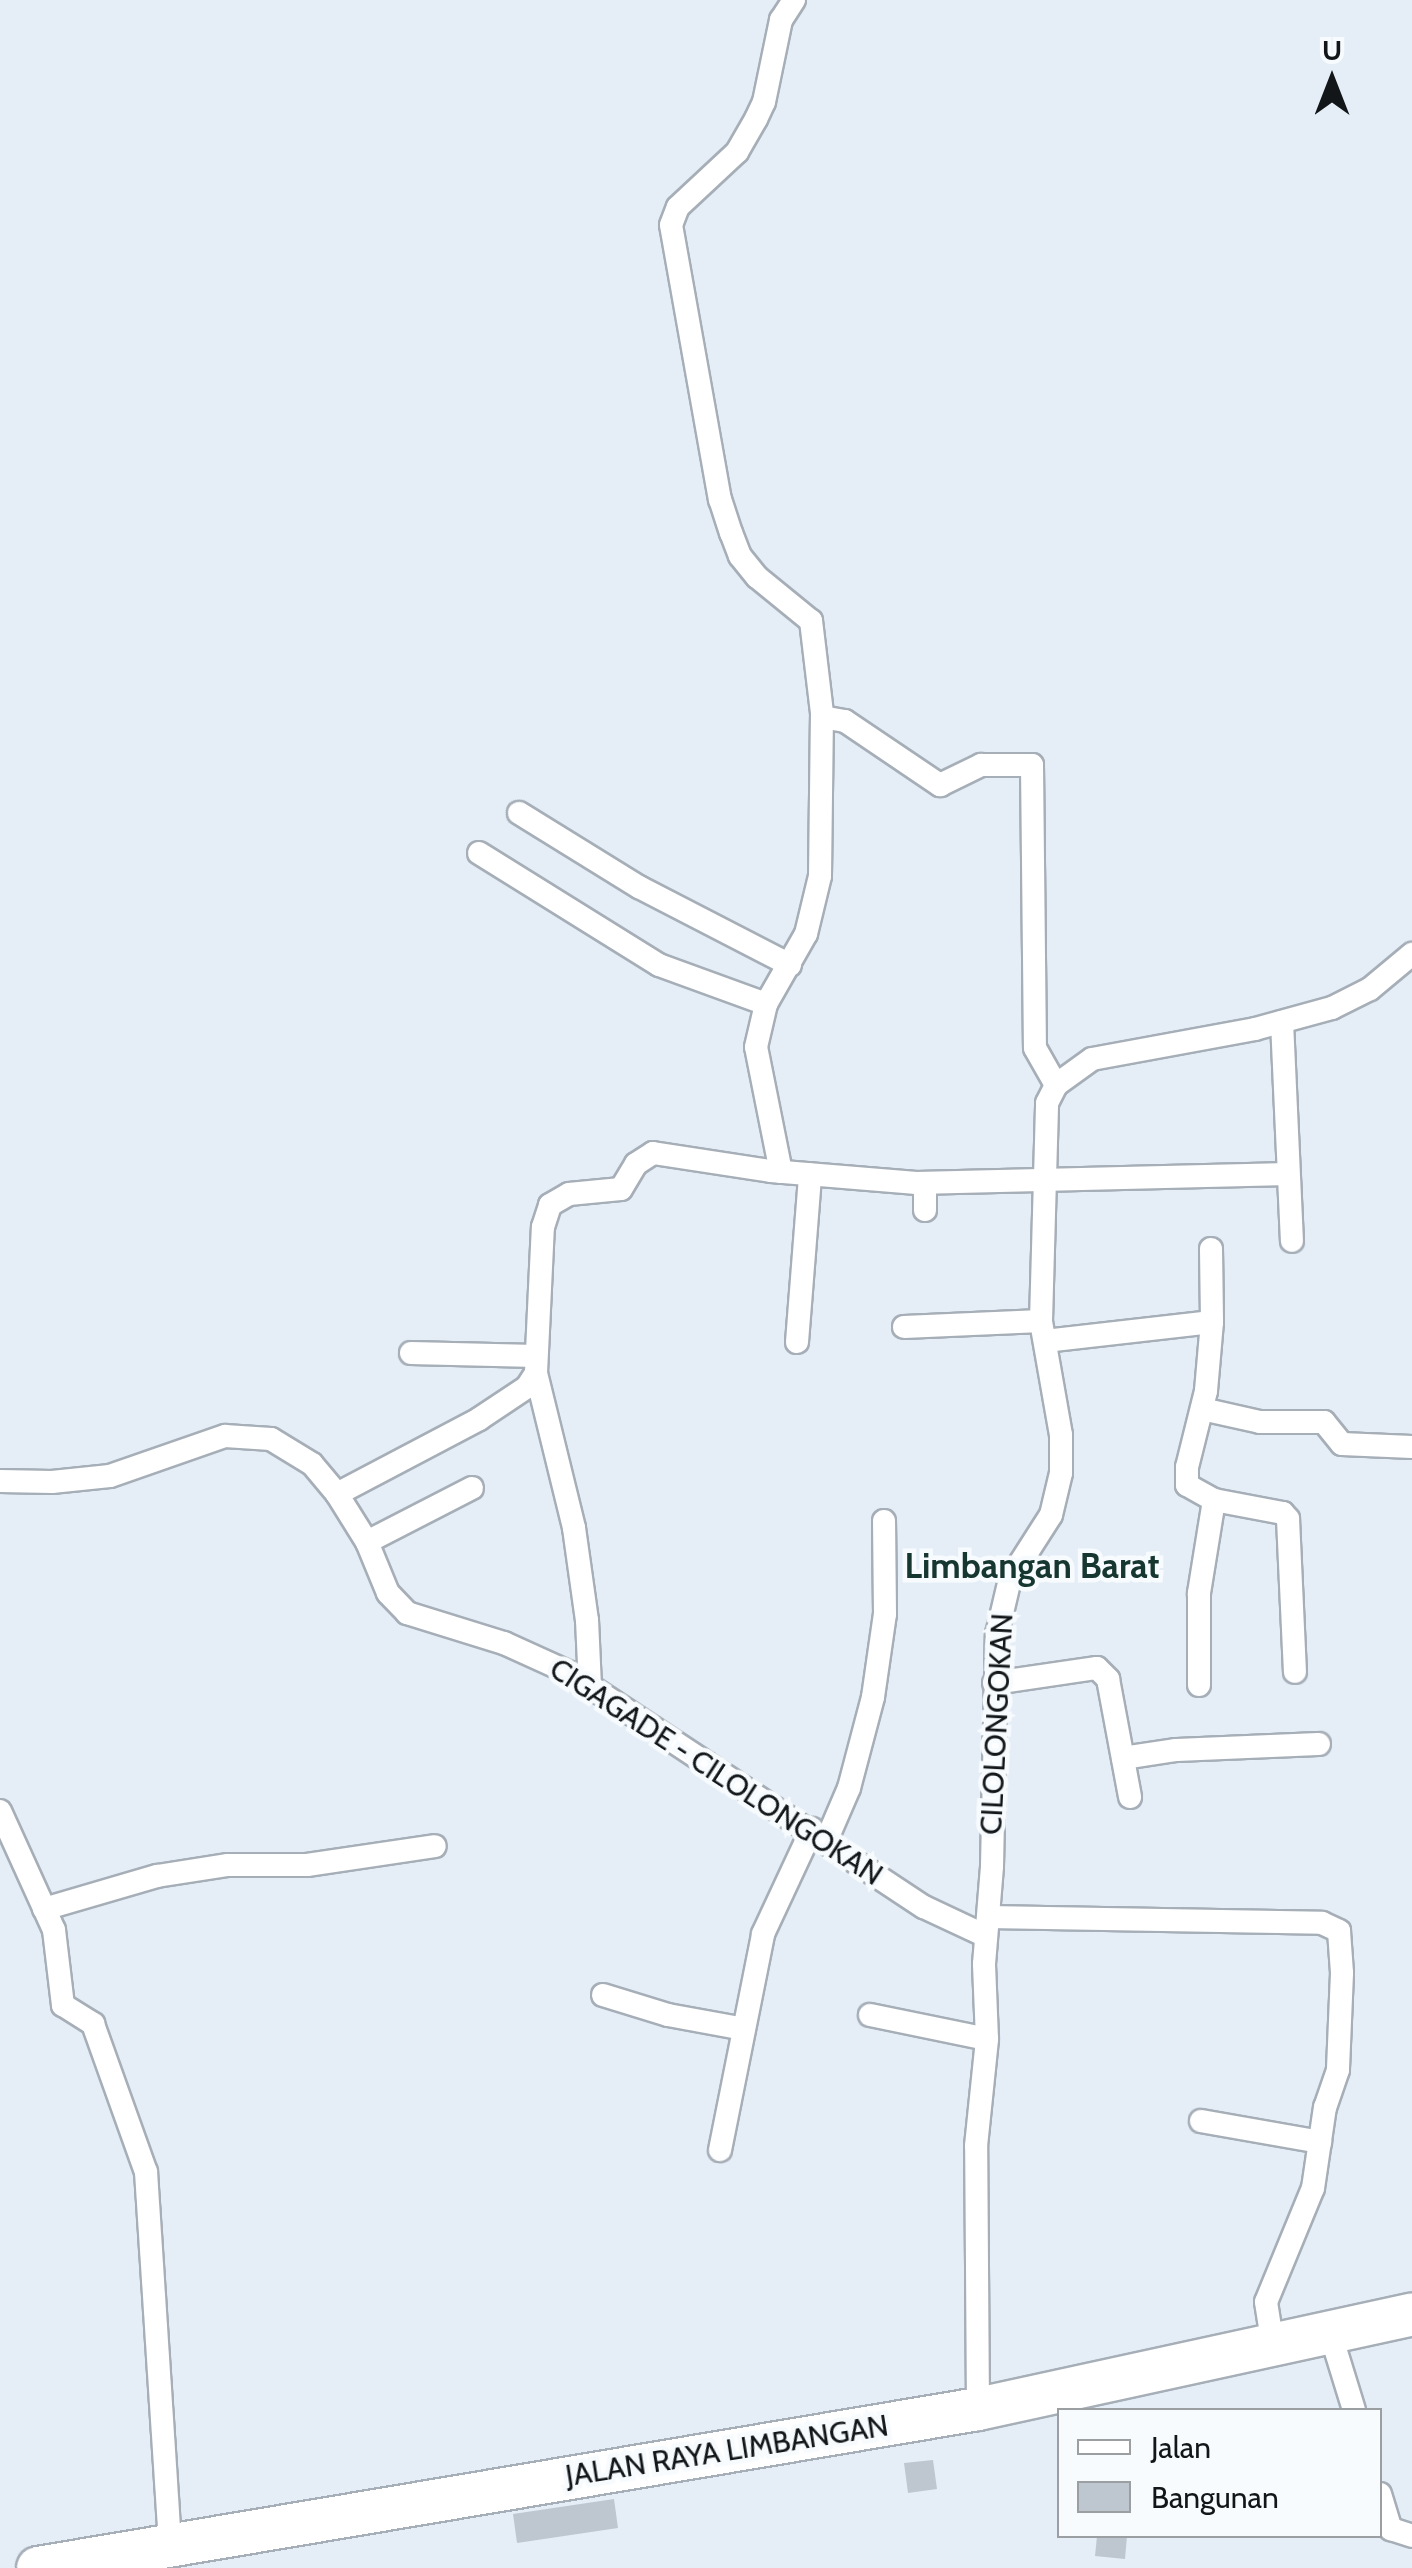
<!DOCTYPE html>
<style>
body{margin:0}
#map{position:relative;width:1412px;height:2568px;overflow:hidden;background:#e5eef7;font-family:Cabin,sans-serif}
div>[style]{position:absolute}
.building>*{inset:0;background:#bec7d0}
.roads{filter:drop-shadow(2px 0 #a6aeb7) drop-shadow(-2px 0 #a6aeb7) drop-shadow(0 2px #a6aeb7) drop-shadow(0 -2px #a6aeb7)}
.street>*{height:22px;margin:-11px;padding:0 11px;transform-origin:11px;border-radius:11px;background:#fff}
.highway>*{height:42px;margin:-21px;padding:0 21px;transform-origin:21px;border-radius:21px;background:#fff}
span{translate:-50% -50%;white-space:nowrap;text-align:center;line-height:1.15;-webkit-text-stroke:9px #f7fbfe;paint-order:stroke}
.street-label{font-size:30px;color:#121619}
.quarter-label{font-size:35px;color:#163630;font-weight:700}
.legend{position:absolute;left:1057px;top:2408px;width:325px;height:130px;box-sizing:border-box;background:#f7fbfe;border:2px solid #9b9fa2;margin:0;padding:12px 18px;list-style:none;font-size:30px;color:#121619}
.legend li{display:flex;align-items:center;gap:20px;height:50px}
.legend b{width:50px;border:2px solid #9b9fa2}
.north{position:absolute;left:1282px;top:30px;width:100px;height:100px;-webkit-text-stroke:8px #f7fbfe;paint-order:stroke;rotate:0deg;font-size:28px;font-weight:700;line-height:40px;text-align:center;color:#121619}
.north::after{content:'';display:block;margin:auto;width:35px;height:45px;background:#121619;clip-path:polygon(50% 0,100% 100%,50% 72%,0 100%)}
</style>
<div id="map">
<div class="building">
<div style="clip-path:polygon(933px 2460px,937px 2489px,908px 2493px,904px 2463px)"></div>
<div style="clip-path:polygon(614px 2499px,618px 2528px,517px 2543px,513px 2514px)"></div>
<div style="clip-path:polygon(1097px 2536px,1127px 2536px,1125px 2559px,1095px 2556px)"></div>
</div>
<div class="roads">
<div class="street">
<div style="left:822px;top:717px;width:23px;rotate:10deg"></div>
<div style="left:845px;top:721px;width:115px;rotate:34deg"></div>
<div style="left:940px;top:785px;width:46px;rotate:-26deg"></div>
<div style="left:981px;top:765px;width:51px"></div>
<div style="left:1032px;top:765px;width:283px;rotate:89.4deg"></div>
<div style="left:1035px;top:1048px;width:43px;rotate:60.4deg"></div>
<div style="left:519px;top:813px;width:141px;rotate:31.7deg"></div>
<div style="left:639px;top:887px;width:170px;rotate:27.3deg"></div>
<div style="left:479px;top:853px;width:212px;rotate:31.9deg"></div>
<div style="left:659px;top:965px;width:114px;rotate:20deg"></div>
<div style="left:1282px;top:1022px;width:219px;rotate:87.4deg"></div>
<div style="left:781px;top:1172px;width:127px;rotate:-101.3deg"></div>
<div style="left:756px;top:1047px;width:44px;rotate:-76.9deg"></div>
<div style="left:766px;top:1004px;width:81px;rotate:-60.3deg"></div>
<div style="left:806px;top:934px;width:60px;rotate:-76.4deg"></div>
<div style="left:820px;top:876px;width:163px;rotate:-89.3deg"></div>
<div style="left:822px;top:713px;width:93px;rotate:-96.8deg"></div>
<div style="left:811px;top:621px;width:70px;rotate:-140.8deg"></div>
<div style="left:757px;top:577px;width:27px;rotate:-129deg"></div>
<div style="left:740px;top:556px;width:25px;rotate:-111deg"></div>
<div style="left:731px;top:533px;width:35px;rotate:-108deg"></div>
<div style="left:720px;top:500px;width:279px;rotate:-100.1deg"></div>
<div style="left:671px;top:225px;width:19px;rotate:-69deg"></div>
<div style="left:678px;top:207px;width:81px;rotate:-43deg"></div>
<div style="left:737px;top:152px;width:38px;rotate:-60deg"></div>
<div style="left:756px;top:119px;width:19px;rotate:-65deg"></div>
<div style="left:764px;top:102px;width:84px;rotate:-78.3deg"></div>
<div style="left:781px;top:20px;width:24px;rotate:-57deg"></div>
<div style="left:925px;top:1210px;width:27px;rotate:-90deg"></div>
<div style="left:1211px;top:1249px;width:73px;rotate:89.2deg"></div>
<div style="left:1212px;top:1322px;width:69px;rotate:95deg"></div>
<div style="left:1206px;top:1391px;width:78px;rotate:104deg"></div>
<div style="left:1187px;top:1467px;width:18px;rotate:90deg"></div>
<div style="left:1187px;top:1485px;width:31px;rotate:29deg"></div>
<div style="left:1214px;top:1500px;width:70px;rotate:10.7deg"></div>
<div style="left:1283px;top:1513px;width:8px;rotate:50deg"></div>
<div style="left:1288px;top:1519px;width:153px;rotate:87.4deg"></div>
<div style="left:904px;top:1327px;width:137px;rotate:-2.5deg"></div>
<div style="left:1045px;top:1341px;width:168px;rotate:-6.5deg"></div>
<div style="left:797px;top:1342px;width:168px;rotate:-85.5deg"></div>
<div style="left:411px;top:1353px;width:125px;rotate:1.4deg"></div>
<div style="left:536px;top:1373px;width:160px;rotate:76.2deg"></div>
<div style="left:574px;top:1528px;width:93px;rotate:82deg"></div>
<div style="left:587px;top:1620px;width:65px;rotate:87.4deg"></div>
<div style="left:1202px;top:1409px;width:59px;rotate:12.6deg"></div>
<div style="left:1260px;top:1422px;width:64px"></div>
<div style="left:1324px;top:1422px;width:28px;rotate:51deg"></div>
<div style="left:1342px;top:1444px;width:70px;rotate:2.5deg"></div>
<div style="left:0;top:1481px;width:52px;rotate:1.1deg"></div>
<div style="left:52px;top:1482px;width:58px;rotate:-5.9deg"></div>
<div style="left:110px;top:1476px;width:122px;rotate:-19.2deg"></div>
<div style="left:225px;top:1436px;width:46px;rotate:3.7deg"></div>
<div style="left:271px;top:1439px;width:48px;rotate:31.4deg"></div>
<div style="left:312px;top:1464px;width:39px;rotate:50deg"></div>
<div style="left:337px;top:1494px;width:57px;rotate:58deg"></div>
<div style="left:367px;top:1542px;width:55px;rotate:67.6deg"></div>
<div style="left:388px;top:1593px;width:28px;rotate:46deg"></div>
<div style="left:407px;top:1613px;width:102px;rotate:17.2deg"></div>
<div style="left:504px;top:1643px;width:72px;rotate:24.4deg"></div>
<div style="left:570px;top:1673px;width:424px;rotate:33.5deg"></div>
<div style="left:924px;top:1907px;width:68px;rotate:25.1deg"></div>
<div style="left:337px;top:1494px;width:161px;rotate:-27.8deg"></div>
<div style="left:479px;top:1419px;width:58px;rotate:-33.7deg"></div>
<div style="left:527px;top:1387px;width:17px;rotate:-57deg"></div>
<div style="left:536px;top:1373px;width:146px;rotate:-87.3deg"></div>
<div style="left:543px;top:1227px;width:23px;rotate:-72deg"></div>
<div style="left:550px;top:1205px;width:22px;rotate:-30deg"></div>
<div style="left:569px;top:1194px;width:52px;rotate:-5.5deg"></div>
<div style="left:621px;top:1189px;width:29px;rotate:-59deg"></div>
<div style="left:636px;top:1164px;width:20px;rotate:-33deg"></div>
<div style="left:653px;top:1153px;width:119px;rotate:8.7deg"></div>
<div style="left:771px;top:1171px;width:146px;rotate:4.7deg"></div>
<div style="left:917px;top:1183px;width:371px;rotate:-1.4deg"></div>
<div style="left:367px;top:1542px;width:118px;rotate:-27.2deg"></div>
<div style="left:994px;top:1683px;width:104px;rotate:-8.3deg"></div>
<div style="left:1097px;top:1668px;width:16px;rotate:45deg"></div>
<div style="left:1108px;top:1679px;width:120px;rotate:79.4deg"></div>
<div style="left:1199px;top:1685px;width:92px;rotate:-90deg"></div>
<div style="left:1199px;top:1593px;width:94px;rotate:-80.8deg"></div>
<div style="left:1123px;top:1758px;width:54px;rotate:-8.6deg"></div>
<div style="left:1176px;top:1750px;width:143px;rotate:-2.4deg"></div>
<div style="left:0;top:1811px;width:131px;rotate:65.6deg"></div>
<div style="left:54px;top:1930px;width:76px;rotate:83.2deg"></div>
<div style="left:63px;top:2005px;width:36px;rotate:32deg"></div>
<div style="left:93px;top:2024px;width:157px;rotate:70.3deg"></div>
<div style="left:146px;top:2172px;width:373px;rotate:86.3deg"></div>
<div style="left:827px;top:1839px;width:56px;rotate:-66.7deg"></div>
<div style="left:849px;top:1788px;width:94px;rotate:-75.2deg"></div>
<div style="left:873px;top:1697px;width:84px;rotate:-81.8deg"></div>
<div style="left:885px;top:1614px;width:93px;rotate:-90.6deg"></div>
<div style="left:44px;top:1909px;width:118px;rotate:-16.3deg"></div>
<div style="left:157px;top:1876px;width:72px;rotate:-8.8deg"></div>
<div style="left:228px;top:1865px;width:79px"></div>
<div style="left:307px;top:1865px;width:129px;rotate:-8.4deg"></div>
<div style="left:988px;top:1917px;width:334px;rotate:1deg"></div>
<div style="left:1322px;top:1923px;width:19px;rotate:25deg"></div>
<div style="left:1339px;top:1931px;width:42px;rotate:85.9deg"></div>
<div style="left:1342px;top:1973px;width:97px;rotate:92.4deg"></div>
<div style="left:1338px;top:2070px;width:39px;rotate:109deg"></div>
<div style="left:1325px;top:2107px;width:82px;rotate:98.4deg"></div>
<div style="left:1313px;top:2188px;width:123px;rotate:112.4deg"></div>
<div style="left:1266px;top:2302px;width:45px;rotate:81deg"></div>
<div style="left:603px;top:1995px;width:68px;rotate:17.1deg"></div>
<div style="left:668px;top:2015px;width:77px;rotate:10.4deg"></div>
<div style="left:870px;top:2015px;width:119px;rotate:11.6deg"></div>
<div style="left:1201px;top:2121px;width:121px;rotate:10deg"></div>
<div style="left:720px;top:2150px;width:220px;rotate:-78.7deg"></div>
<div style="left:763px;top:1934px;width:116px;rotate:-65deg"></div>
<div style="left:1330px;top:2332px;width:82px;rotate:72.9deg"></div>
<div style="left:978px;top:2409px;width:263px;rotate:-90.4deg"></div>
<div style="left:976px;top:2146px;width:108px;rotate:-84.1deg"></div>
<div style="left:987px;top:2039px;width:75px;rotate:-92.3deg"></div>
<div style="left:984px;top:1964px;width:98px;rotate:-85.3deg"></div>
<div style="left:992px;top:1866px;width:232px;rotate:-88.8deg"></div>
<div style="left:997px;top:1634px;width:57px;rotate:-76.7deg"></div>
<div style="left:1010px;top:1579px;width:76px;rotate:-57.4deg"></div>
<div style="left:1051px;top:1515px;width:43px;rotate:-76.6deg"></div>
<div style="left:1061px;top:1473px;width:38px;rotate:-90deg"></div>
<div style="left:1061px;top:1435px;width:116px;rotate:-100deg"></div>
<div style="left:1041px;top:1321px;width:218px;rotate:-88.4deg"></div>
<div style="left:1047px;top:1103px;width:20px;rotate:-63deg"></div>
<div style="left:1056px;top:1085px;width:44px;rotate:-35.8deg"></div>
<div style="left:1092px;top:1059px;width:166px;rotate:-10.4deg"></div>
<div style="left:1255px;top:1029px;width:80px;rotate:-15.3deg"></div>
<div style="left:1332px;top:1008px;width:42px;rotate:-26.6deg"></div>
<div style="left:1370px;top:989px;width:55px;rotate:-39.8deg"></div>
<div style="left:1380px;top:2494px;width:37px;rotate:73deg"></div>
<div style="left:1391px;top:2529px;width:22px;rotate:18deg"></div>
</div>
<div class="highway">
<div style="left:38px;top:2568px;width:953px;rotate:-9.6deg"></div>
<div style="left:978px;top:2409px;width:444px;rotate:-12.3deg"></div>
</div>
</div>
<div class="street-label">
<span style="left:997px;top:1724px;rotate:-87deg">CILOLONGOKAN</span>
<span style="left:716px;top:1772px;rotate:33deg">CIGAGADE - CILOLONGOKAN</span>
<span style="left:727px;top:2451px;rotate:-9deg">JALAN RAYA LIMBANGAN</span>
</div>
<div class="quarter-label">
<span style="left:1032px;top:1566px">Limbangan Barat</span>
</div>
<ul class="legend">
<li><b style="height:12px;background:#fff"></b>Jalan</li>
<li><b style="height:28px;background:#bec7d0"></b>Bangunan</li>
</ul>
<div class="north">U</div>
</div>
